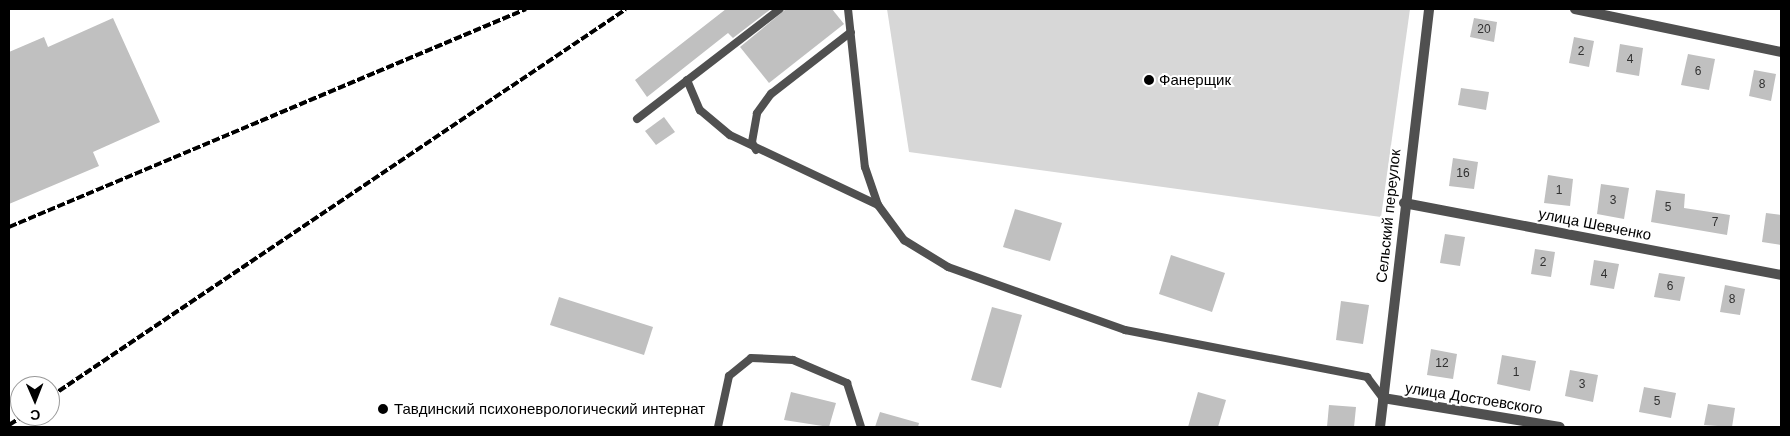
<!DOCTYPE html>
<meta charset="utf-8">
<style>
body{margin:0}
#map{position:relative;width:1790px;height:436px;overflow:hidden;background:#fff;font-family:Helvetica,sans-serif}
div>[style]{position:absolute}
.green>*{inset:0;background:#d7d7d7}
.building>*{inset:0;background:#c0c0c0}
.lane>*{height:8px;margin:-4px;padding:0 4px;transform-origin:4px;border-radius:4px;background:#505050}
.street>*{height:10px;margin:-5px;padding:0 5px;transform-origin:5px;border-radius:5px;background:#505050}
.rail>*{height:4px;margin-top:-2px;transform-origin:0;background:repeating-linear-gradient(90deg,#000 0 8px,transparent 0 10.5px)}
.dots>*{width:14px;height:14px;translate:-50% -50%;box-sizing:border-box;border:2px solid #fff;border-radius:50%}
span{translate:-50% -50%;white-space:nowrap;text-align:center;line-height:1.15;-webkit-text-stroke:4px #fff;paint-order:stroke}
.number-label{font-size:12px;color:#303030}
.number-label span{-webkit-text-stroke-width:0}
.poi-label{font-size:15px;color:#000}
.left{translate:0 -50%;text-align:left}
.street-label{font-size:15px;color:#000}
.frame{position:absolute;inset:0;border:10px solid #000;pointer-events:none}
.north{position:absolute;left:10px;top:376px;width:50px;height:50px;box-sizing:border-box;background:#fff;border:1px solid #999;border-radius:50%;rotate:179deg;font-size:14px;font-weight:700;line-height:20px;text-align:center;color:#000}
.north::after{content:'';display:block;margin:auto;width:18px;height:22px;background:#000;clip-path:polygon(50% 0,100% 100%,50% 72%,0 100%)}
</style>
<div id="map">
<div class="green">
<div style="clip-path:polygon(887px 9px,1410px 9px,1381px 217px,909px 152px)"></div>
</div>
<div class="building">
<div style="clip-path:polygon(726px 9px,771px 9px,733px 38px,728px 33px,647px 97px,635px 80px)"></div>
<div style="clip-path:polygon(786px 9px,832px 9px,844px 24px,769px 83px,740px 47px)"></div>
<div style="clip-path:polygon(113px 18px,160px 122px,93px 152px,99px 166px,9px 204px,9px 52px,44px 37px,48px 47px)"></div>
<div style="clip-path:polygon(1474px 18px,1497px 22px,1494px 42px,1470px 37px)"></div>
<div style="clip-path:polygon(1574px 37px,1594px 41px,1589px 67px,1569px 63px)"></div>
<div style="clip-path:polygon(1620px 44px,1643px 48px,1639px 76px,1616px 72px)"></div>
<div style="clip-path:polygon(1688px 54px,1715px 59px,1709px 90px,1681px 85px)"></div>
<div style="clip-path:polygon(1754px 70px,1776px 74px,1771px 101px,1749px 96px)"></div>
<div style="clip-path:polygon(1461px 88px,1489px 92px,1486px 110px,1458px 105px)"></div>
<div style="clip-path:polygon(664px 117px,675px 132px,656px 145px,645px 131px)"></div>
<div style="clip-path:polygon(1453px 158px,1478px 162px,1474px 189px,1449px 186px)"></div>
<div style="clip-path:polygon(1548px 175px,1573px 179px,1570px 206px,1544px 203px)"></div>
<div style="clip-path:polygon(1601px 184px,1629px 188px,1624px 219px,1597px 214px)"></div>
<div style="clip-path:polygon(1656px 190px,1685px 194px,1684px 208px,1730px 215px,1727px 235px,1651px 222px)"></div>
<div style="clip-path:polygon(1015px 209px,1062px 223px,1050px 261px,1003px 247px)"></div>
<div style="clip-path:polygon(1766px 213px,1781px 215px,1781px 245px,1762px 242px)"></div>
<div style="clip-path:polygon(1445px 234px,1465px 237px,1460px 266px,1440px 263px)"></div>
<div style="clip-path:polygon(1535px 249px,1555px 252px,1551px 277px,1531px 274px)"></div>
<div style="clip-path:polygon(1171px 255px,1225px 273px,1212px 312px,1159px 294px)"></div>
<div style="clip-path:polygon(1594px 260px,1619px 264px,1614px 289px,1590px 285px)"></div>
<div style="clip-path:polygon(1659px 273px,1685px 277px,1680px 301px,1654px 297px)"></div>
<div style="clip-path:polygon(1725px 285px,1745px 289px,1740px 315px,1720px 312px)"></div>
<div style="clip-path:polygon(559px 297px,653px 327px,644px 355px,550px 325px)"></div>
<div style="clip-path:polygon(1341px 301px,1369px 305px,1363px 344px,1336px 340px)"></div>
<div style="clip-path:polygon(992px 307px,1022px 315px,1001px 388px,971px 380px)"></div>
<div style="clip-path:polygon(1431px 349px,1457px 354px,1453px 379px,1427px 375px)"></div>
<div style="clip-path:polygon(1502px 355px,1536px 361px,1530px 391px,1497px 384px)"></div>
<div style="clip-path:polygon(1570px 370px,1598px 375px,1593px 402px,1565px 396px)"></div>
<div style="clip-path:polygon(1644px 387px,1676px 393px,1671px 418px,1639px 412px)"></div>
<div style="clip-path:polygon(791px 392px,836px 403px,829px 427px,784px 420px)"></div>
<div style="clip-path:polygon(1198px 392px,1226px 400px,1218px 427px,1188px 427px)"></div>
<div style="clip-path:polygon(1708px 404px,1735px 408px,1732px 427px,1704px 425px)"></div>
<div style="clip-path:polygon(1329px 405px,1356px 407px,1354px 427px,1327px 427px)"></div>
<div style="clip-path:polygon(880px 412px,919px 423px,918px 427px,875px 427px)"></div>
</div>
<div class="lane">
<div style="left:848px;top:9px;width:159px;rotate:83.9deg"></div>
<div style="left:865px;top:167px;width:40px;rotate:71.1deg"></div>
<div style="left:878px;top:205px;width:44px;rotate:53.4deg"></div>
<div style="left:904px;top:240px;width:52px;rotate:31.5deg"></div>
<div style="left:948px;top:267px;width:188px;rotate:19.6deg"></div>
<div style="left:1125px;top:330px;width:247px;rotate:11deg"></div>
<div style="left:1367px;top:377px;width:26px;rotate:53deg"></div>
<div style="left:687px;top:80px;width:33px;rotate:67deg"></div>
<div style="left:700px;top:110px;width:39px;rotate:40deg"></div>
<div style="left:730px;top:135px;width:164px;rotate:25.3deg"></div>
<div style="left:637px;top:119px;width:180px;rotate:-37.6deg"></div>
<div style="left:756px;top:150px;width:9px;rotate:-117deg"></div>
<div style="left:752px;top:142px;width:29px;rotate:-80deg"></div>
<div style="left:757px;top:113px;width:24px;rotate:-54deg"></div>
<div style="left:771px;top:94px;width:101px;rotate:-37.8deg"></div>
<div style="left:718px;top:427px;width:52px;rotate:-77.8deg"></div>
<div style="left:729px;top:376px;width:28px;rotate:-39deg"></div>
<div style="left:751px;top:358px;width:42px;rotate:2.7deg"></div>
<div style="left:793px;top:360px;width:59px;rotate:23.1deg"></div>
<div style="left:847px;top:383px;width:46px;rotate:72.3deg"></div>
</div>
<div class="street">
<div style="left:1575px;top:9px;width:210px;rotate:11.8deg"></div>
<div style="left:1404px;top:203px;width:384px;rotate:10.8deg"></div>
<div style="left:1383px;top:398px;width:179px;rotate:9.3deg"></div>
<div style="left:1380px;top:427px;width:421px;rotate:-83.3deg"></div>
</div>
<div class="rail">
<div style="left:9px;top:227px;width:561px;rotate:-22.86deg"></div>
<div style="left:50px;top:397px;width:694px;rotate:-33.96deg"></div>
<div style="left:9px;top:425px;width:17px;rotate:-33deg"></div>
</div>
<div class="dots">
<div style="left:1149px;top:80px;background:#000"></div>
<div style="left:383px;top:409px;background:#000"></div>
</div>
<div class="number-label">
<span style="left:1484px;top:30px">20</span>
<span style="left:1581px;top:52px">2</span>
<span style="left:1630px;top:60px">4</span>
<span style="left:1698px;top:72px">6</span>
<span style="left:1762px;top:85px">8</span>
<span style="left:1463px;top:174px">16</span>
<span style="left:1559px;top:191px">1</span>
<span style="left:1613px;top:201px">3</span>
<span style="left:1668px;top:208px">5</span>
<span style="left:1715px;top:223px">7</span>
<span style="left:1543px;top:263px">2</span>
<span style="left:1604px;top:275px">4</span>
<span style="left:1670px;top:287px">6</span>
<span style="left:1732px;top:300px">8</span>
<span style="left:1442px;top:364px">12</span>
<span style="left:1516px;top:373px">1</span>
<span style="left:1582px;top:385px">3</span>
<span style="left:1657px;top:402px">5</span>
</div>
<div class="poi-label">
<span class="left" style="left:1159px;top:80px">Фанерщик</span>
<span class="left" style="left:394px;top:409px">Тавдинский психоневрологический интернат</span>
</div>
<div class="street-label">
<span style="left:1388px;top:216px;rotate:-84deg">Сельский переулок</span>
<span style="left:1595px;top:224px;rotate:11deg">улица Шевченко</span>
<span style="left:1474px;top:398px;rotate:9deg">улица Достоевского</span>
</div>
<div class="frame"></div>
<div class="north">С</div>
</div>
